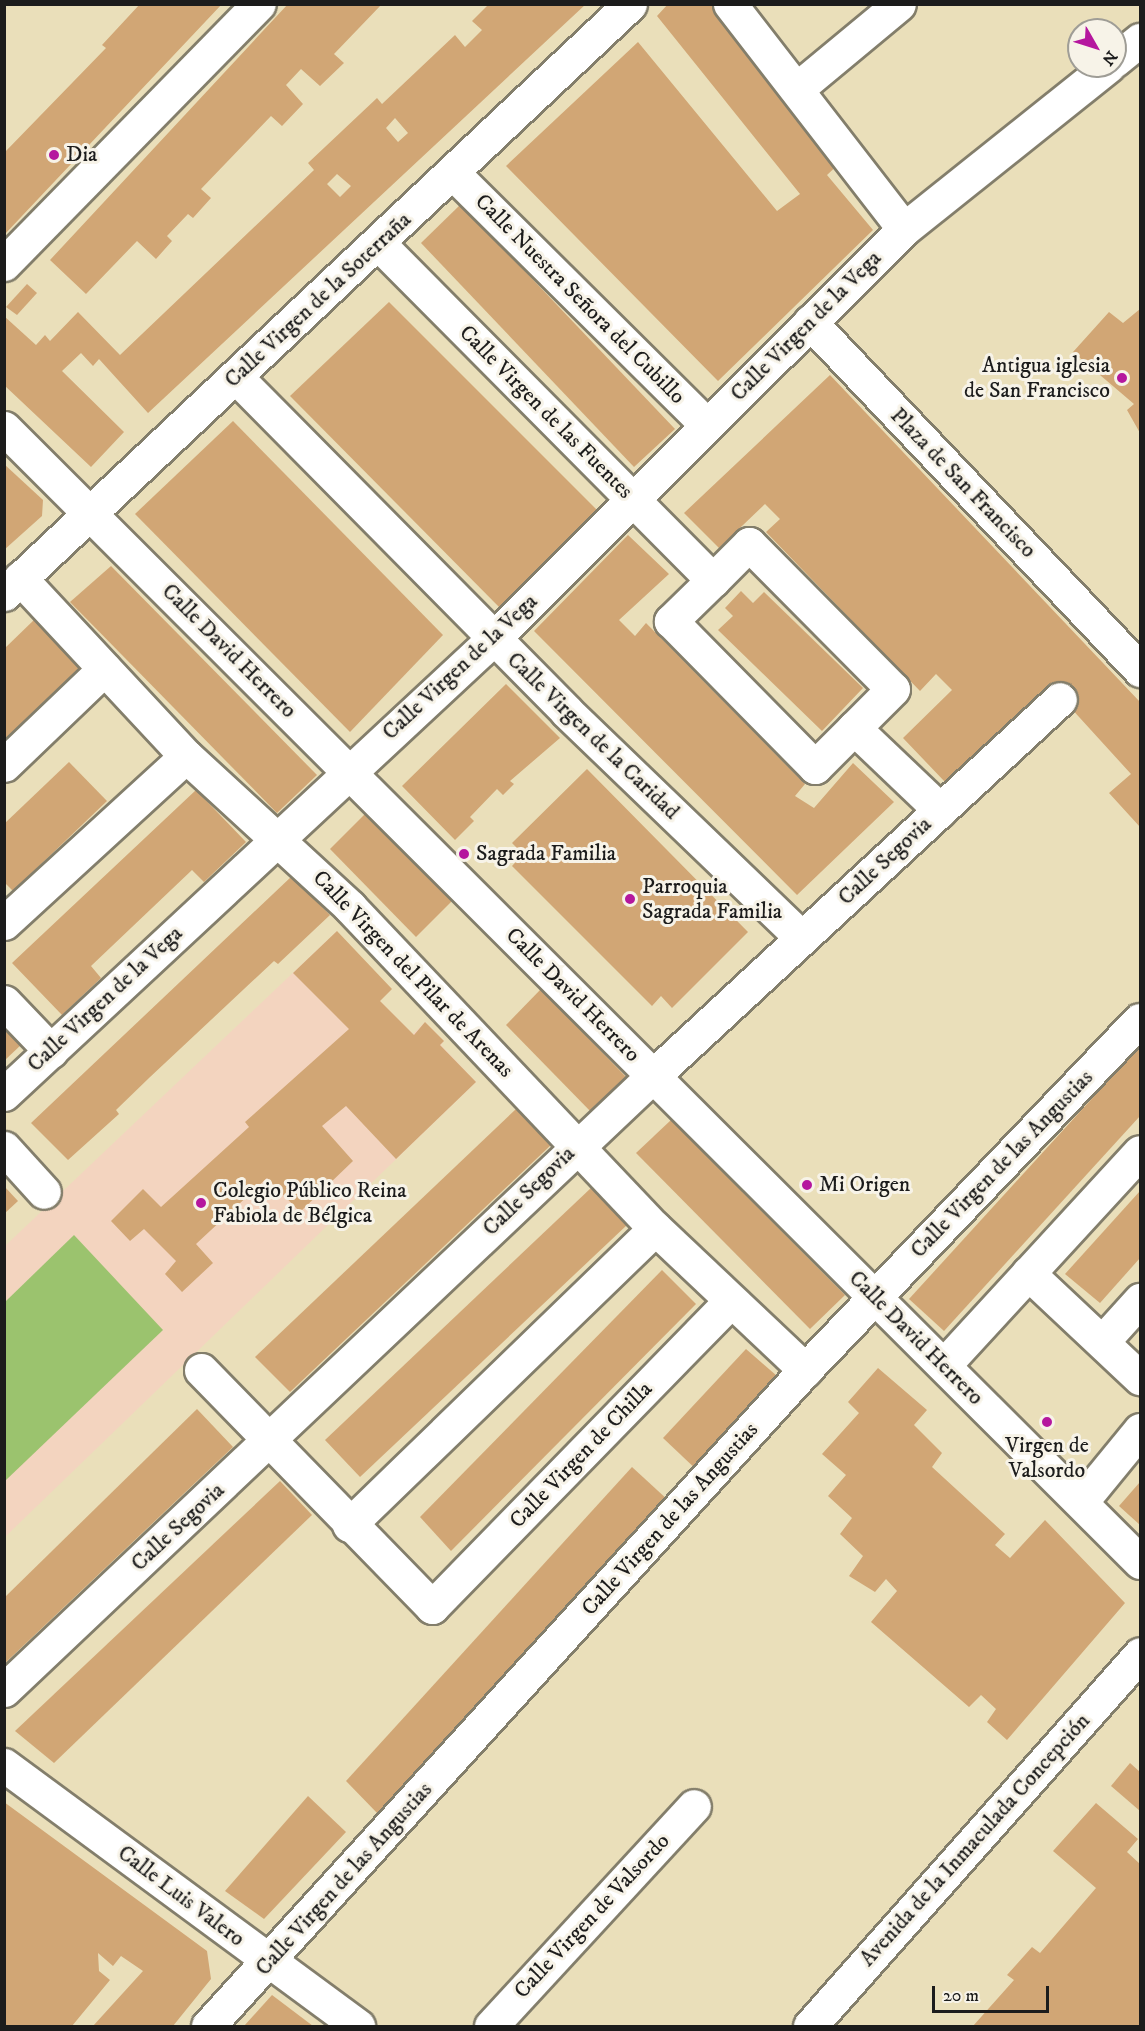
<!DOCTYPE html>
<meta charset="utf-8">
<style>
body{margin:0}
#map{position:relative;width:1145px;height:2031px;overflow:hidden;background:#eadfba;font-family:"IM FELL DW Pica",serif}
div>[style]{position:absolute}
.built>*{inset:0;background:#f3d4bf}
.green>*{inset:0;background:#9bc36e}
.building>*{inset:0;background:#d1a675}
.roads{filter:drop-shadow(2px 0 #837e6b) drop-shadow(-2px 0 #837e6b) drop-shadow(0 2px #837e6b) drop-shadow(0 -2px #837e6b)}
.pedestrian>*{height:33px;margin:-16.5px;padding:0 16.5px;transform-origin:16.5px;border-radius:16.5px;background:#fff}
.minor>*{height:33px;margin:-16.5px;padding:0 16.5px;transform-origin:16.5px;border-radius:16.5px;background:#fff}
.tertiary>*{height:33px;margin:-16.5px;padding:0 16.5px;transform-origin:16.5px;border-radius:16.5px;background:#fff}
.dots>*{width:16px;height:16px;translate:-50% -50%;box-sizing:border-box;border:3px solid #f7f3e8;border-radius:50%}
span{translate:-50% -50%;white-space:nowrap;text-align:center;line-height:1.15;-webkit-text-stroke:6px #f7f3e8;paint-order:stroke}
.poi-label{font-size:22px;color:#1c1c1c}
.left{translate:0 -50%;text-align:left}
.right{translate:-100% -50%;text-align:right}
.street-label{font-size:22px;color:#1c1c1c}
.frame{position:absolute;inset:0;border:6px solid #1c1c1c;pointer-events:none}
.north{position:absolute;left:1067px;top:18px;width:60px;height:60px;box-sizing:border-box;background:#f7f3e8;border:2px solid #9f9d96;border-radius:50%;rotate:129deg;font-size:16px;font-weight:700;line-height:24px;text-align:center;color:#1c1c1c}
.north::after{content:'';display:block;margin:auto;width:21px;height:27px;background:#b5179e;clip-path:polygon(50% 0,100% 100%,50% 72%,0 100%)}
.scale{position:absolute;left:932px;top:1986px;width:117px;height:27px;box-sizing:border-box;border:3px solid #1c1c1c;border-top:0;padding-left:8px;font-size:18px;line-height:21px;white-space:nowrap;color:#1c1c1c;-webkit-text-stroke:4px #f7f3e8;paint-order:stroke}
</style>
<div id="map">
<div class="built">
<div style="clip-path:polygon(337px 931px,380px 1001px,413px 1034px,425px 1022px,444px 1041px,441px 1045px,476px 1082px,5px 1537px,5px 1246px)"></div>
</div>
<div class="green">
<div style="clip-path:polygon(74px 1235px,163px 1330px,5px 1481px,5px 1302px)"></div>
</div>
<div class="building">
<div style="clip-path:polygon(140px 4px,222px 4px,5px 234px,5px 152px,106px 48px,102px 45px)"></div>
<div style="clip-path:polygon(288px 4px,382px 4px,334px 54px,344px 63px,320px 86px,301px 69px,286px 85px,303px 104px,282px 126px,271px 116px,201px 189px,211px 198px,193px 218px,188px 214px,167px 236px,172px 241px,156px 259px,137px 241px,86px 294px,50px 260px)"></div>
<div style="clip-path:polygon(evenodd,489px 4px,586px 4px,148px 413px,99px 359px,93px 366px,81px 353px,62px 371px,124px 432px,91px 467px,4px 385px,4px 316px,36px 345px,45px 335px,50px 341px,78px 312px,120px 355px,314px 170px,308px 163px,377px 98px,382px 104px,455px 35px,465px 47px,482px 30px,472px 21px,489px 4px,395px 118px,408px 133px,398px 142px,386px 128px,395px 118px,489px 4px,337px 174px,351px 186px,340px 197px,327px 184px,337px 174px)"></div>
<div style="clip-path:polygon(668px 4px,719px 4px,843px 160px,827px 175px,873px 230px,718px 381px,506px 166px,638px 42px,777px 211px,800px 194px,657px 16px)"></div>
<div style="clip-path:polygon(461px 204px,675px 429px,634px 467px,421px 243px)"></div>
<div style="clip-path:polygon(27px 284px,37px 293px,17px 315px,6px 307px)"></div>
<div style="clip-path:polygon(389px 302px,603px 516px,503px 611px,290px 396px)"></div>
<div style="clip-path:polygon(1140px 309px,1140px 433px,1127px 410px,1134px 404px,1073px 352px,1109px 312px,1123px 323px)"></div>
<div style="clip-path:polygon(830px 375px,1140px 702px,1140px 827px,1109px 793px,1131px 774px,1049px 684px,946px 783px,903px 738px,952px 690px,936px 674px,920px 691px,766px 532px,780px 519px,765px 504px,719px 548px,684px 513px)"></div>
<div style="clip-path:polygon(233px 421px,443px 635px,350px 732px,135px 514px)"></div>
<div style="clip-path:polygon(4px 464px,43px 500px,42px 516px,4px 550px)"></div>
<div style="clip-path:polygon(628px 535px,669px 574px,619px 620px,635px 636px,646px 623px,805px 784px,795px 796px,814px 808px,853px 763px,894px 802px,797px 895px,534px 631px)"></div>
<div style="clip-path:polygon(111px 566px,317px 775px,277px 813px,70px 602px)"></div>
<div style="clip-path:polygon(741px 591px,753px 603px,764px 592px,863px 688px,822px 731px,718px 630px,733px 616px,725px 608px)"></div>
<div style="clip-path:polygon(36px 618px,86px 669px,4px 748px,4px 649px)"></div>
<div style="clip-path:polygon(506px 684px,560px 738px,510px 781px,514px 784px,503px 795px,497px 789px,470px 817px,474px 821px,455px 840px,402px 786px)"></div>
<div style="clip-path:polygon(69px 762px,107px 801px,13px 891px,4px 882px,4px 824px)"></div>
<div style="clip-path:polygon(587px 769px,748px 932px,672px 1008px,661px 996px,652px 1006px,512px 866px,523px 854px,512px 843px)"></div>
<div style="clip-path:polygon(196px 790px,246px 842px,204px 882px,192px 870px,91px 966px,101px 978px,62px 1015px,12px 963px)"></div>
<div style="clip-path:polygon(366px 813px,452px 901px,416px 937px,330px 849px)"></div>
<div style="clip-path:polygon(292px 876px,330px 915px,278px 964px,274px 961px,149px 1078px,116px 1110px,119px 1114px,68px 1160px,31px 1123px)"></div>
<div style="clip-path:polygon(337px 931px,392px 989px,380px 1001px,414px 1035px,425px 1022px,444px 1041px,440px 1045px,476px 1082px,396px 1159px,346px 1106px,322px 1126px,353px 1161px,300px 1212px,267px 1178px,196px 1244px,213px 1263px,182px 1292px,165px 1274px,176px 1261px,144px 1229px,130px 1241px,111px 1221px,143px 1189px,161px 1207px,249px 1127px,245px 1122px,349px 1029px,293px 973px)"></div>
<div style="clip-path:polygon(541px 989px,627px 1078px,593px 1114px,506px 1025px)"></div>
<div style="clip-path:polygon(4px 1024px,23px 1043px,4px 1061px)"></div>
<div style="clip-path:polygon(1140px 1046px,1140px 1116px,944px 1331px,909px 1299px)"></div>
<div style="clip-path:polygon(516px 1109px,552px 1144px,290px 1392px,255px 1357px)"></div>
<div style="clip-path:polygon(671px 1120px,845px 1295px,810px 1329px,636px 1153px)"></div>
<div style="clip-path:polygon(4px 1186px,18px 1201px,4px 1214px)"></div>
<div style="clip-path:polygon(592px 1187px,627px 1225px,360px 1477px,325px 1440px)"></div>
<div style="clip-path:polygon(1140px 1191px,1140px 1258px,1100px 1303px,1065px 1274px)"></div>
<div style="clip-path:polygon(662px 1270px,696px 1304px,451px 1551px,420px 1517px)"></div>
<div style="clip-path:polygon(746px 1349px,784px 1382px,700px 1473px,663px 1438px)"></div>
<div style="clip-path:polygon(878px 1368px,927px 1410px,914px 1425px,942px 1453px,932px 1467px,1005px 1534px,995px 1545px,1010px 1558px,1045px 1520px,1125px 1603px,1007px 1740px,987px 1722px,996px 1709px,981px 1695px,969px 1707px,871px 1622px,897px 1591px,886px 1579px,875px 1592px,849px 1576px,863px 1556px,840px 1534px,852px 1518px,828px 1496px,846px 1475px,822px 1454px,859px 1413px,848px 1402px)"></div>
<div style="clip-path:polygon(197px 1409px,233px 1447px,4px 1664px,4px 1598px)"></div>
<div style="clip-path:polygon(632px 1467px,669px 1501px,379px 1815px,346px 1781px)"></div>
<div style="clip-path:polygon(280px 1481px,312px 1515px,54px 1763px,15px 1731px)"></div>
<div style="clip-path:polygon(1140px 1482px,1140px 1525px,1119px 1506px)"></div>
<div style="clip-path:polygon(1130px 1763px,1140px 1772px,1140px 1811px,1111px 1786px)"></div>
<div style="clip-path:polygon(308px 1796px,346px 1832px,264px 1919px,225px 1891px)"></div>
<div style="clip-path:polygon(4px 1802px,207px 1951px,211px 1979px,173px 2026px,93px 2026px,143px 1971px,121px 1956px,113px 1966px,98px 1953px,99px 1971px,110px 1980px,72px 2026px,4px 2026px)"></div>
<div style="clip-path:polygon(1096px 1803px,1138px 1839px,1127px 1852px,1140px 1864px,1140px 2026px,973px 2026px,1014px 1980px,1007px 1975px,1032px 1947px,1040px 1953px,1096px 1888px,1053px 1851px)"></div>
<div style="clip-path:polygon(272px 1995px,313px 2026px,244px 2026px)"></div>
</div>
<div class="roads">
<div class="pedestrian">
<div style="left:810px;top:322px;width:480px;rotate:46.5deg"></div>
</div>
<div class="minor">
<div style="left:730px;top:4px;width:284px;rotate:52.3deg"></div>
<div style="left:1115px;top:60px;width:32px;rotate:-39deg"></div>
<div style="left:798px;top:88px;width:131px;rotate:-39.7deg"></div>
<div style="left:454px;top:174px;width:356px;rotate:44.8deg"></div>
<div style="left:379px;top:244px;width:474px;rotate:45.2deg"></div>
<div style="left:713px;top:580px;width:59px;rotate:135.7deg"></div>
<div style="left:671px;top:621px;width:205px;rotate:45.4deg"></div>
<div style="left:815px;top:767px;width:55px;rotate:-45deg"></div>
<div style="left:854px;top:728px;width:119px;rotate:43.6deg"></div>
<div style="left:4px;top:264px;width:364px;rotate:-45.6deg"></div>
<div style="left:236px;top:377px;width:470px;rotate:45.3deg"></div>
<div style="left:566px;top:711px;width:327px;rotate:43.9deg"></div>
<div style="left:20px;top:578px;width:243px;rotate:47deg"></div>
<div style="left:186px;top:756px;width:223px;rotate:42.6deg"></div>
<div style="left:350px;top:907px;width:443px;rotate:46.5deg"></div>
<div style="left:655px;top:1228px;width:207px;rotate:43.4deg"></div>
<div style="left:713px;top:580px;width:51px;rotate:-45deg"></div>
<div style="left:749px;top:544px;width:204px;rotate:45.2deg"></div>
<div style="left:893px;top:689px;width:55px;rotate:135deg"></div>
<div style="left:4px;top:765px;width:139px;rotate:-43.8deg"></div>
<div style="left:4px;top:923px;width:247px;rotate:-42.5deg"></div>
<div style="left:4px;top:1002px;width:68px;rotate:46.2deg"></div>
<div style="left:654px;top:1075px;width:553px;rotate:-42.8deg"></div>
<div style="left:4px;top:1094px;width:669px;rotate:-42.94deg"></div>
<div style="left:494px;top:638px;width:579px;rotate:-44.93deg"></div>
<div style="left:904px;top:229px;width:261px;rotate:-38.6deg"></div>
<div style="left:4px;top:1148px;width:59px;rotate:47.7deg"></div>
<div style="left:1028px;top:1273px;width:154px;rotate:43.2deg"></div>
<div style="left:1102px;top:1342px;width:57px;rotate:-47.9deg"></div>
<div style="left:944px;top:1365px;width:289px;rotate:-47.4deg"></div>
<div style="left:201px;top:1370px;width:331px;rotate:45.7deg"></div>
<div style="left:432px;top:1607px;width:426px;rotate:-45.7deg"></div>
<div style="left:1081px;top:1502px;width:93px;rotate:-50.7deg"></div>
<div style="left:349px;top:1525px;width:426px;rotate:-44.1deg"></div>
<div style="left:491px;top:2026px;width:299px;rotate:-47.3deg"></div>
</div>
<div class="tertiary">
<div style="left:4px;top:428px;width:1605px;rotate:44.95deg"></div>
<div style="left:4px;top:594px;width:860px;rotate:-43.3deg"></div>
<div style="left:4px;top:1690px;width:895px;rotate:-43.42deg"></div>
<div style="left:4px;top:1765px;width:440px;rotate:36.4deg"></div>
<div style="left:208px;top:2026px;width:887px;rotate:-47.7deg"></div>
<div style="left:805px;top:1370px;width:484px;rotate:-46.3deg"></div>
<div style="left:810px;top:2026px;width:497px;rotate:-48.4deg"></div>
</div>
</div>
<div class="dots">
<div style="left:54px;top:155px;background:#b5179e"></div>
<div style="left:1122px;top:378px;background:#b5179e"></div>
<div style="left:464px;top:854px;background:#b5179e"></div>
<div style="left:630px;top:899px;background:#b5179e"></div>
<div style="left:807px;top:1185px;background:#b5179e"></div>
<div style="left:201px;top:1203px;background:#b5179e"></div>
<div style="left:1047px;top:1422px;background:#b5179e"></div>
</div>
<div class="poi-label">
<span class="left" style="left:66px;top:155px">Dia</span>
<span class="right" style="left:1110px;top:378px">Antigua iglesia<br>de San Francisco</span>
<span class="left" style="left:476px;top:854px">Sagrada Familia</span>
<span class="left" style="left:642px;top:899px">Parroquia<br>Sagrada Familia</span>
<span class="left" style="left:819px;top:1185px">Mi Origen</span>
<span class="left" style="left:213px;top:1203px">Colegio Público Reina<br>Fabiola de Bélgica</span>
<span style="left:1047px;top:1458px">Virgen de<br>Valsordo</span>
</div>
<div class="street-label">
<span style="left:580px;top:299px;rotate:45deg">Calle Nuestra Señora del Cubillo</span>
<span style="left:318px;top:300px;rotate:-43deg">Calle Virgen de la Soterraña</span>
<span style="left:806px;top:326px;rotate:-45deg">Calle Virgen de la Vega</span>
<span style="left:546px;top:412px;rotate:45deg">Calle Virgen de las Fuentes</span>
<span style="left:963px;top:483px;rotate:46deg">Plaza de San Francisco</span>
<span style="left:229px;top:651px;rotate:45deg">Calle David Herrero</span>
<span style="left:460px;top:667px;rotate:-43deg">Calle Virgen de la Vega</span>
<span style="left:593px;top:736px;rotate:44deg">Calle Virgen de la Caridad</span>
<span style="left:885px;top:861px;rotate:-43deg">Calle Segovia</span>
<span style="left:413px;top:974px;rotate:46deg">Calle Virgen del Pilar de Arenas</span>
<span style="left:573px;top:995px;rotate:45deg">Calle David Herrero</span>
<span style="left:105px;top:999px;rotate:-43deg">Calle Virgen de la Vega</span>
<span style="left:1002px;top:1164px;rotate:-46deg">Calle Virgen de las Angustias</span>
<span style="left:529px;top:1191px;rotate:-44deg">Calle Segovia</span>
<span style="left:916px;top:1338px;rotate:45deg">Calle David Herrero</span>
<span style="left:581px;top:1455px;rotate:-46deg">Calle Virgen de Chilla</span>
<span style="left:670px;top:1519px;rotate:-48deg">Calle Virgen de las Angustias</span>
<span style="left:178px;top:1527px;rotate:-43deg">Calle Segovia</span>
<span style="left:975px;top:1840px;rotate:-48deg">Avenida de la Inmaculada Concepción</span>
<span style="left:344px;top:1879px;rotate:-48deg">Calle Virgen de las Angustias</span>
<span style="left:181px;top:1896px;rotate:37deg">Calle Luis Valero</span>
<span style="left:592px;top:1916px;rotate:-47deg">Calle Virgen de Valsordo</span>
</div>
<div class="frame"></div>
<div class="north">N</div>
<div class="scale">20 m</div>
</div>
